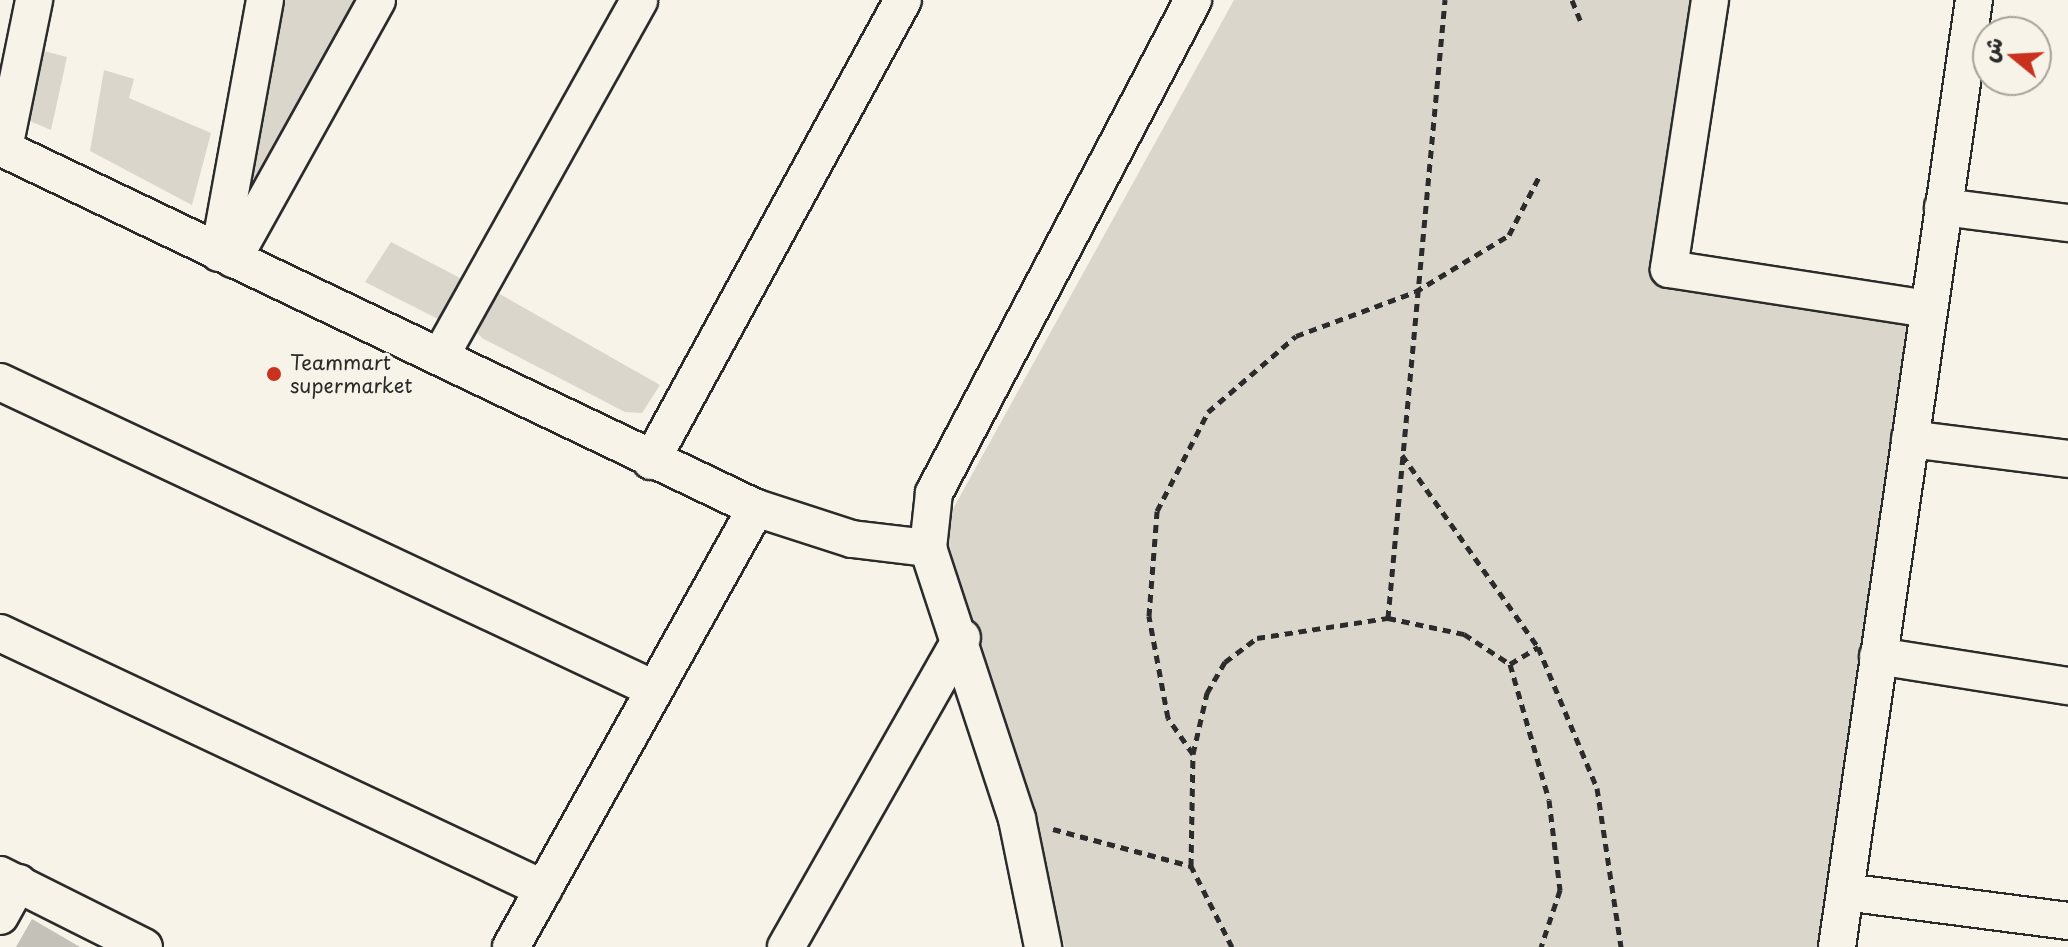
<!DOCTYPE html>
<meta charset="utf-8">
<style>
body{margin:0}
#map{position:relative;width:2068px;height:947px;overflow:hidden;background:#f7f3e8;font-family:"Playpen Sans","Playpen Sans Arabic",sans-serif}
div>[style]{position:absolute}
.green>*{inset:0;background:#dad6cc}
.building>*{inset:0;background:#c4c1b9}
.path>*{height:5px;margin-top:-2.5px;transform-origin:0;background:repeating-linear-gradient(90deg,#2b2b2b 0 8px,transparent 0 14px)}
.roads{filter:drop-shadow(2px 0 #2b2b2b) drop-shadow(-2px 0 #2b2b2b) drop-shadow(0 2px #2b2b2b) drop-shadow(0 -2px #2b2b2b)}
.minor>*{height:36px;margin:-18px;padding:0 18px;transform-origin:18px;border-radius:18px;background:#f7f3e8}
.dots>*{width:22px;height:22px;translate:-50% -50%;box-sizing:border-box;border:4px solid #f7f3e8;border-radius:50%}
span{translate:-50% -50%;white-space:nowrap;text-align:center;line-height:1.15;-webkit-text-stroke:7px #f7f3e8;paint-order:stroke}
.poi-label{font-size:20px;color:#2b2b2b}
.left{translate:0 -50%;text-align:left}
.north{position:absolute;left:1972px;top:16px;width:80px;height:80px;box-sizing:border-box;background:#f7f3e8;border:2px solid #a5a39c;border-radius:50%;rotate:288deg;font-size:22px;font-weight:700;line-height:32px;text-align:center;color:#2b2b2b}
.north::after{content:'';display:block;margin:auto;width:28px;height:36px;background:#c8321e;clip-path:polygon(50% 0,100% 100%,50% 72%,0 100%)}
</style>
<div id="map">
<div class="green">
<div style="clip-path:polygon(282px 0,357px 0,256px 180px,246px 173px)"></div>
<div style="clip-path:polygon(1234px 0,1714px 0,1674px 281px,1919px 323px,1826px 947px,1065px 947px,943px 527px)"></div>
<div style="clip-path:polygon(40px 50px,67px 57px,51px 130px,25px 119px)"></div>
<div style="clip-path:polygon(104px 70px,134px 79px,129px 98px,211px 133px,192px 205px,90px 151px)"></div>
<div style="clip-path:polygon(391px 242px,462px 279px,438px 319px,365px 282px)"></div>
<div style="clip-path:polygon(498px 293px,660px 385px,642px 413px,625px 412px,482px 338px,475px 330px)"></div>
</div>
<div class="building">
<div style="clip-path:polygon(32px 919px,80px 947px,16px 947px)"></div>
</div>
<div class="path">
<div style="left:1572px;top:0;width:22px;rotate:68deg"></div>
<div style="left:1402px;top:455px;width:235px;rotate:54.7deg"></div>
<div style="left:1538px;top:647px;width:153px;rotate:67.3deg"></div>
<div style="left:1597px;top:788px;width:161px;rotate:81.4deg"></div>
<div style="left:1388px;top:618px;width:621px;rotate:-84.73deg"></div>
<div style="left:1510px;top:664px;width:33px;rotate:-31deg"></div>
<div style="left:1193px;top:754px;width:44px;rotate:-124.8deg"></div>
<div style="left:1168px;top:718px;width:104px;rotate:-100.6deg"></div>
<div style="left:1149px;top:616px;width:105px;rotate:-85.6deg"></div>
<div style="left:1157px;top:511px;width:111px;rotate:-62.7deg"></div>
<div style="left:1208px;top:412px;width:116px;rotate:-40.8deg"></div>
<div style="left:1296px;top:336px;width:127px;rotate:-20.3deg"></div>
<div style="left:1415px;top:292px;width:110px;rotate:-31.2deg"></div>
<div style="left:1509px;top:235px;width:65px;rotate:-62.7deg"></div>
<div style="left:1053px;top:829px;width:143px;rotate:15deg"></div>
<div style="left:1232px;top:947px;width:91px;rotate:-116.8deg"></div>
<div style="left:1191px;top:866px;width:112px;rotate:-89deg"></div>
<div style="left:1193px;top:754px;width:63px;rotate:-77.1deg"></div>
<div style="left:1207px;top:693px;width:36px;rotate:-60deg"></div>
<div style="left:1225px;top:662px;width:40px;rotate:-37deg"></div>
<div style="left:1257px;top:638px;width:133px;rotate:-8.7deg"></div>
<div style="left:1388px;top:618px;width:78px;rotate:11.9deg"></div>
<div style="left:1464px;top:634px;width:55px;rotate:33.1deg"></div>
<div style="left:1510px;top:664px;width:141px;rotate:74deg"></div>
<div style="left:1549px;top:800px;width:91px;rotate:83deg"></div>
<div style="left:1560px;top:890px;width:60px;rotate:108.4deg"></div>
</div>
<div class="roads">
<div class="minor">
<div style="left:1710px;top:0;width:272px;rotate:98.7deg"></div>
<div style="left:1669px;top:269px;width:262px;rotate:8.8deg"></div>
<div style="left:0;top:147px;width:838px;rotate:25.53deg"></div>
<div style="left:756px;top:508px;width:101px;rotate:17.9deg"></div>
<div style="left:852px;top:539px;width:77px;rotate:6.8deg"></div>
<div style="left:928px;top:548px;width:285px;rotate:71.8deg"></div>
<div style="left:1017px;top:819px;width:131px;rotate:78.5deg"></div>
<div style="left:4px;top:148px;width:151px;rotate:-78.5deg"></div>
<div style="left:1943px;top:207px;width:126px;rotate:7.3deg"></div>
<div style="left:219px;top:253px;width:257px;rotate:-79.7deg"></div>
<div style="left:233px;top:259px;width:296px;rotate:-60.9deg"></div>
<div style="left:441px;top:355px;width:406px;rotate:-60.8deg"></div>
<div style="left:0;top:382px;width:722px;rotate:25.15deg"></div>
<div style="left:1910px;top:439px;width:159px;rotate:7.2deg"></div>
<div style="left:651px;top:461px;width:525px;rotate:-61.34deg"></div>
<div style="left:928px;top:548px;width:55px;rotate:-83.8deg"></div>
<div style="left:934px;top:493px;width:557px;rotate:-62.28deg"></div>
<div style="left:0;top:633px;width:601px;rotate:25.2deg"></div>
<div style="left:1878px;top:656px;width:192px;rotate:9deg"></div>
<div style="left:0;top:875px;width:161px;rotate:26.6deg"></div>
<div style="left:1845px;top:892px;width:225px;rotate:7.4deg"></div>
<div style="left:0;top:916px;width:38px;rotate:-61deg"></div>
<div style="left:511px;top:947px;width:503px;rotate:-60.83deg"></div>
<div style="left:786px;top:947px;width:356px;rotate:-60.4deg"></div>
<div style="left:1837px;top:947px;width:957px;rotate:-81.77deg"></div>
</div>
</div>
<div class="dots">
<div style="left:274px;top:374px;background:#c8321e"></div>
</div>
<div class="poi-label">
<span class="left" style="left:290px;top:374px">Teammart<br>supermarket</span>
</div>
<div class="north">ش</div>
</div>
